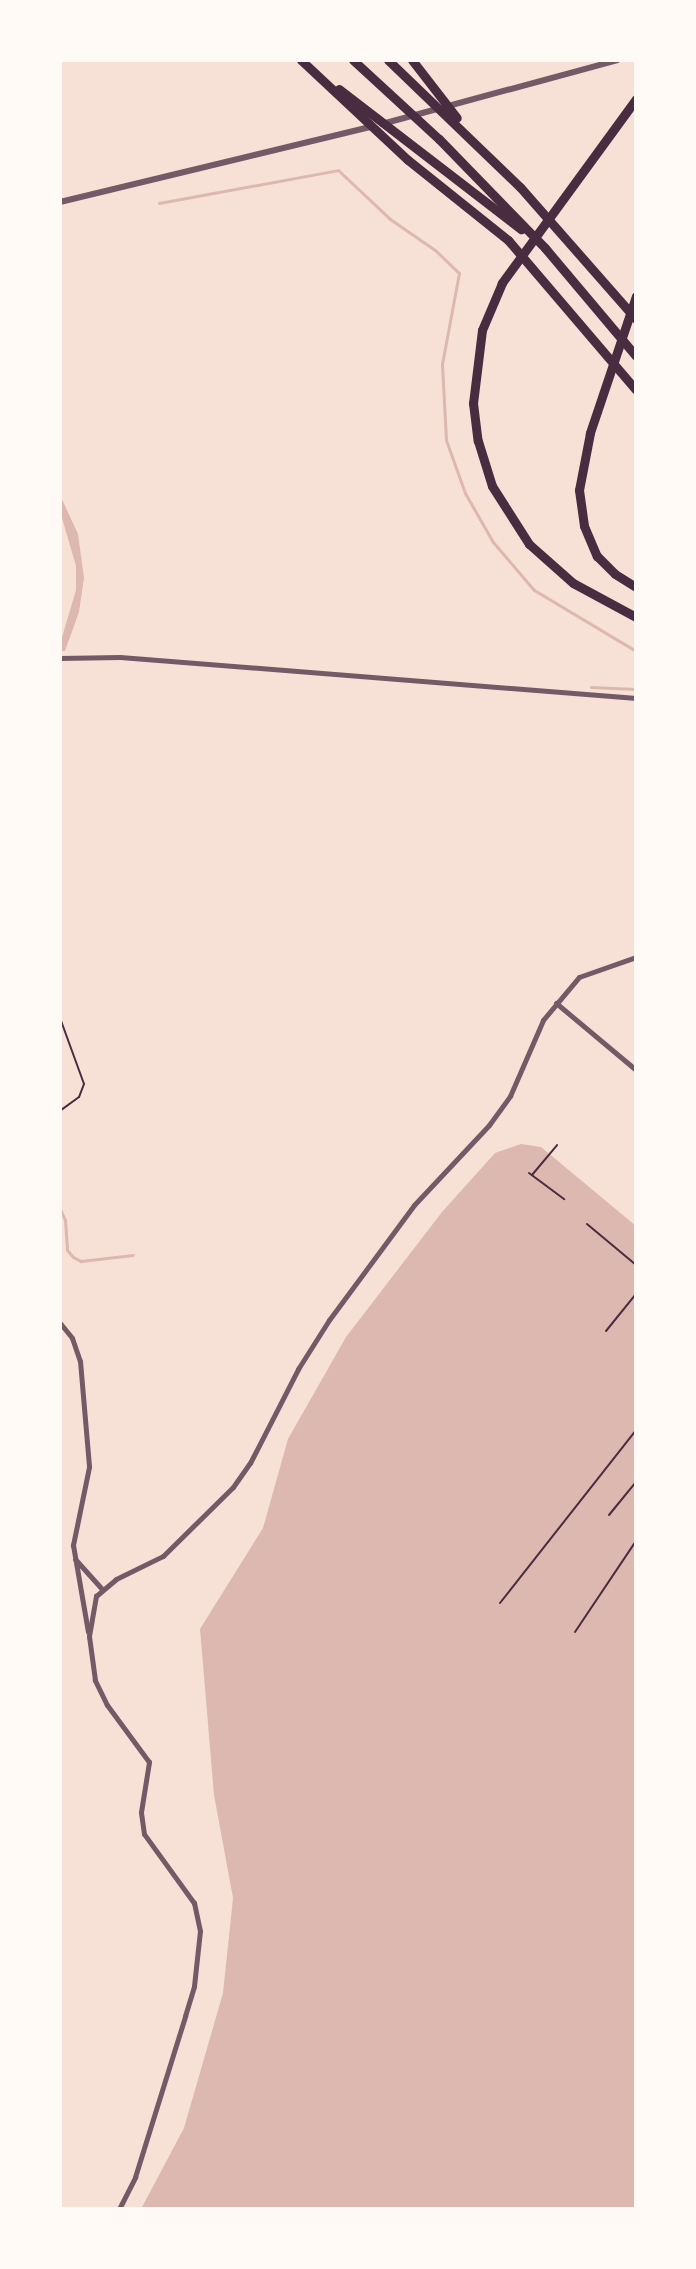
<!DOCTYPE html>
<style>
body{margin:0}
#map{position:relative;width:696px;height:2269px;overflow:hidden;background:#f7e1d7;font-family:"Work Sans",sans-serif}
div>[style]{position:absolute}
.water>*{inset:0;background:#dcb8b0}
.stream>*{height:3px;margin:-1.5px;padding:0 1.5px;transform-origin:1.5px;border-radius:1.5px;background:#dcb8b0}
.path>*{height:2px;margin:-1px;padding:0 1px;transform-origin:1px;border-radius:1px;background:#4a2c40}
.minor>*{height:5px;margin:-2.5px;padding:0 2.5px;transform-origin:2.5px;border-radius:2.5px;background:#755966}
.tertiary>*{height:6px;margin:-3px;padding:0 3px;transform-origin:3px;border-radius:3px;background:#755966}
.motorway>*{height:9px;margin:-4.5px;padding:0 4.5px;transform-origin:4.5px;border-radius:4.5px;background:#4a2c40}
span{translate:-50% -50%;white-space:nowrap;text-align:center;line-height:1.15;-webkit-text-stroke:7px #fffaf5;paint-order:stroke}
.frame{position:absolute;inset:0;border:62px solid #fffaf5;pointer-events:none}
</style>
<div id="map">
<div class="water">
<div style="clip-path:polygon(60px 495px,78px 534px,84px 578px,79px 612px,65px 651px,60px 651px,60px 644px,76px 590px,76px 566px,60px 511px)"></div>
<div style="clip-path:polygon(521px 1144px,541px 1147px,636px 1226px,636px 2209px,141px 2209px,184px 2128px,223px 1993px,233px 1898px,214px 1795px,200px 1629px,263px 1528px,288px 1439px,346px 1337px,442px 1212px,495px 1153px)"></div>
</div>
<div class="stream">
<div style="left:159px;top:203px;width:182px;rotate:-10.4deg"></div>
<div style="left:338px;top:170px;width:71px;rotate:43.3deg"></div>
<div style="left:390px;top:219px;width:55px;rotate:34.6deg"></div>
<div style="left:435px;top:250px;width:33px;rotate:44deg"></div>
<div style="left:459px;top:273px;width:93px;rotate:100.6deg"></div>
<div style="left:442px;top:364px;width:76px;rotate:87deg"></div>
<div style="left:446px;top:440px;width:56px;rotate:70.3deg"></div>
<div style="left:465px;top:493px;width:56px;rotate:60.3deg"></div>
<div style="left:493px;top:542px;width:63px;rotate:49.5deg"></div>
<div style="left:534px;top:590px;width:119px;rotate:30.9deg"></div>
<div style="left:591px;top:687px;width:45px;rotate:2.5deg"></div>
<div style="left:60px;top:1209px;width:12px;rotate:66deg"></div>
<div style="left:65px;top:1220px;width:30px;rotate:86deg"></div>
<div style="left:67px;top:1250px;width:9px;rotate:49deg"></div>
<div style="left:73px;top:1257px;width:9px;rotate:27deg"></div>
<div style="left:81px;top:1261px;width:52px;rotate:-6.6deg"></div>
</div>
<div class="path">
<div style="left:60px;top:1018px;width:70px;rotate:70deg"></div>
<div style="left:84px;top:1084px;width:14px;rotate:111deg"></div>
<div style="left:79px;top:1097px;width:24px;rotate:144deg"></div>
<div style="left:529px;top:1173px;width:44px;rotate:36.6deg"></div>
<div style="left:532px;top:1175px;width:39px;rotate:-50deg"></div>
<div style="left:587px;top:1224px;width:64px;rotate:39.9deg"></div>
<div style="left:606px;top:1331px;width:48px;rotate:-51deg"></div>
<div style="left:609px;top:1515px;width:43px;rotate:-50.7deg"></div>
<div style="left:500px;top:1603px;width:220px;rotate:-51.8deg"></div>
<div style="left:575px;top:1632px;width:110px;rotate:-56.2deg"></div>
</div>
<div class="minor">
<div style="left:60px;top:658px;width:60px;rotate:-1deg"></div>
<div style="left:120px;top:657px;width:518px;rotate:4.54deg"></div>
<div style="left:556px;top:1003px;width:104px;rotate:39.9deg"></div>
<div style="left:60px;top:1323px;width:19px;rotate:51deg"></div>
<div style="left:72px;top:1338px;width:24px;rotate:71deg"></div>
<div style="left:80px;top:1361px;width:106px;rotate:85.1deg"></div>
<div style="left:89px;top:1467px;width:80px;rotate:101.6deg"></div>
<div style="left:73px;top:1545px;width:88px;rotate:80.2deg"></div>
<div style="left:75px;top:1559px;width:40px;rotate:48deg"></div>
<div style="left:119px;top:2209px;width:36px;rotate:-63deg"></div>
<div style="left:135px;top:2177px;width:169px;rotate:-72.7deg"></div>
<div style="left:185px;top:2016px;width:31px;rotate:-73deg"></div>
<div style="left:194px;top:1986px;width:55px;rotate:-83.8deg"></div>
<div style="left:200px;top:1931px;width:29px;rotate:-102deg"></div>
<div style="left:194px;top:1903px;width:85px;rotate:-125.9deg"></div>
<div style="left:144px;top:1834px;width:22px;rotate:-98deg"></div>
<div style="left:141px;top:1812px;width:51px;rotate:-80.9deg"></div>
<div style="left:149px;top:1762px;width:71px;rotate:-126.4deg"></div>
<div style="left:107px;top:1705px;width:28px;rotate:-116deg"></div>
<div style="left:95px;top:1680px;width:44px;rotate:-97.8deg"></div>
<div style="left:89px;top:1636px;width:41px;rotate:-80.1deg"></div>
<div style="left:96px;top:1596px;width:26px;rotate:-40deg"></div>
<div style="left:116px;top:1579px;width:52px;rotate:-26.1deg"></div>
<div style="left:163px;top:1556px;width:98px;rotate:-44.6deg"></div>
<div style="left:233px;top:1487px;width:29px;rotate:-55deg"></div>
<div style="left:250px;top:1463px;width:106px;rotate:-62.9deg"></div>
<div style="left:298px;top:1369px;width:58px;rotate:-57.7deg"></div>
<div style="left:329px;top:1320px;width:143px;rotate:-53.5deg"></div>
<div style="left:414px;top:1205px;width:110px;rotate:-46.8deg"></div>
<div style="left:489px;top:1125px;width:36px;rotate:-54deg"></div>
<div style="left:510px;top:1096px;width:83px;rotate:-66.5deg"></div>
<div style="left:543px;top:1020px;width:56px;rotate:-50.1deg"></div>
<div style="left:579px;top:977px;width:60px;rotate:-19.3deg"></div>
</div>
<div class="tertiary">
<div style="left:382px;top:124px;width:244px;rotate:-15.2deg"></div>
<div style="left:60px;top:202px;width:320px;rotate:-13.6deg"></div>
</div>
<div class="motorway">
<div style="left:301px;top:60px;width:146px;rotate:43.1deg"></div>
<div style="left:408px;top:160px;width:128px;rotate:38.7deg"></div>
<div style="left:508px;top:240px;width:197px;rotate:49.5deg"></div>
<div style="left:353px;top:60px;width:117px;rotate:42.6deg"></div>
<div style="left:439px;top:139px;width:152px;rotate:45.8deg"></div>
<div style="left:545px;top:248px;width:141px;rotate:49.9deg"></div>
<div style="left:388px;top:60px;width:183px;rotate:43.9deg"></div>
<div style="left:520px;top:187px;width:176px;rotate:48.7deg"></div>
<div style="left:412px;top:60px;width:73px;rotate:52.2deg"></div>
<div style="left:339px;top:89px;width:230px;rotate:37.6deg"></div>
<div style="left:636px;top:99px;width:228px;rotate:126.1deg"></div>
<div style="left:502px;top:283px;width:51px;rotate:113.1deg"></div>
<div style="left:482px;top:330px;width:74px;rotate:97deg"></div>
<div style="left:473px;top:403px;width:38px;rotate:83deg"></div>
<div style="left:478px;top:441px;width:47px;rotate:72.7deg"></div>
<div style="left:492px;top:486px;width:69px;rotate:57.5deg"></div>
<div style="left:529px;top:544px;width:59px;rotate:41.6deg"></div>
<div style="left:573px;top:583px;width:72px;rotate:28.4deg"></div>
<div style="left:636px;top:296px;width:145px;rotate:108.6deg"></div>
<div style="left:590px;top:433px;width:58px;rotate:100.9deg"></div>
<div style="left:579px;top:490px;width:36px;rotate:82deg"></div>
<div style="left:584px;top:526px;width:33px;rotate:67deg"></div>
<div style="left:597px;top:556px;width:25px;rotate:45deg"></div>
<div style="left:615px;top:574px;width:25px;rotate:32deg"></div>
</div>
<div class="frame"></div>
</div>
